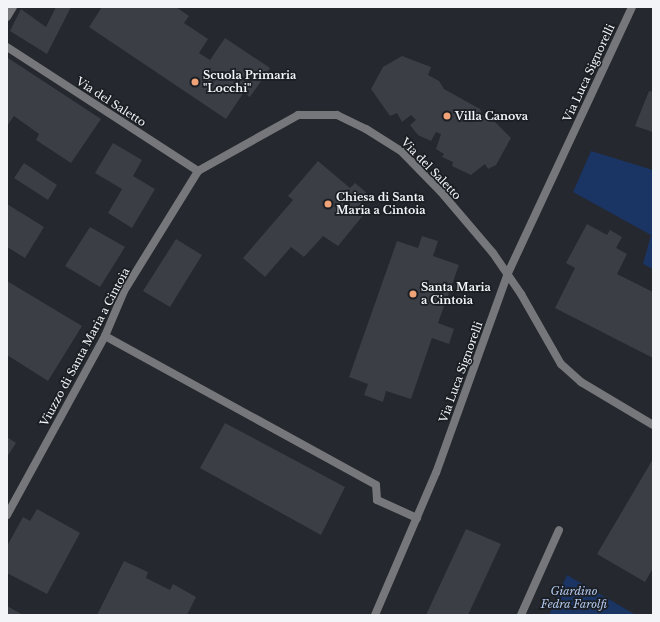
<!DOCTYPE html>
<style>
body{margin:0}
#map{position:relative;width:660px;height:622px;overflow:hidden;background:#25282e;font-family:"Libre Baskerville",serif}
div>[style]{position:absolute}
.green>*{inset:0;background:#1a3464}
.building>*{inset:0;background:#3b3e45}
.lane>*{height:8px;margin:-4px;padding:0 4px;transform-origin:4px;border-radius:4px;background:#75777a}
.street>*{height:8px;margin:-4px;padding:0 4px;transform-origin:4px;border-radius:4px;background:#75777a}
.dots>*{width:11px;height:11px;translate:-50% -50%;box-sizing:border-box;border:2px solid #1b1f24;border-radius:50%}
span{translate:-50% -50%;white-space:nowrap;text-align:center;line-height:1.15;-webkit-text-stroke:3.5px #1b1f24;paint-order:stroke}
.street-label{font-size:11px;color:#f2f4f8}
.poi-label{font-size:11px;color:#f2f4f8;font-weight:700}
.left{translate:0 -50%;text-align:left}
.park-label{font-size:11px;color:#b2c8ee;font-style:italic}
.frame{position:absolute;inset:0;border:8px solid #f2f4f8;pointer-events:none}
</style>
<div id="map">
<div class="green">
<div style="clip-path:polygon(591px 151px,653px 170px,653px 269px,643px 264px,651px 235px,573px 192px)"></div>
<div style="clip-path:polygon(567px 575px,636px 615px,549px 615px)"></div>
</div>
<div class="building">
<div style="clip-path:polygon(56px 7px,71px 7px,47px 54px,10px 31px,21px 9px,46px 27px)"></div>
<div style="clip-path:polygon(102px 7px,176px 7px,189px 16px,184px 23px,208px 39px,199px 53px,210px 60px,225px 38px,270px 68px,250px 97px,244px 92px,226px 119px,89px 27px)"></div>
<div style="clip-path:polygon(402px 56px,431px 67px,428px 75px,439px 81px,444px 89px,480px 109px,483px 116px,494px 121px,511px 138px,496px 165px,488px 169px,485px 164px,471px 175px,452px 166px,453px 162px,442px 157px,444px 154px,436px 149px,441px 134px,436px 132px,431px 141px,418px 135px,410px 125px,416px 120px,411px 115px,402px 122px,397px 113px,390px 116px,371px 89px,383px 67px)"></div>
<div style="clip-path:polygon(8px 58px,101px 119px,71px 163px,36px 140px,39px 134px,14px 116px,7px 126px)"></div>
<div style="clip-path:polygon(649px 91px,653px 92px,653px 132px,635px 126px)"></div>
<div style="clip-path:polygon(113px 143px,142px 160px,133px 176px,155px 189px,132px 228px,108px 213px,122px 189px,95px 173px)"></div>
<div style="clip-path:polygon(318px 161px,350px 188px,355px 183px,368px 194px,358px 207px,365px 213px,338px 246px,323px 236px,304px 257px,291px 247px,265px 277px,243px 258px,293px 200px,288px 196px)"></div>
<div style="clip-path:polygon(24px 163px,57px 185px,48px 200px,14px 178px)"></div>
<div style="clip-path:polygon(7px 204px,44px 227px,25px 258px,7px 247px)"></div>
<div style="clip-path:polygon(587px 224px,607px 235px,610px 230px,622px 237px,616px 248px,627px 254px,617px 274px,653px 292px,653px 358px,555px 308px,575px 268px,566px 263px)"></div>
<div style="clip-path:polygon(90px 227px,125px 247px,100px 287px,65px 266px)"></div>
<div style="clip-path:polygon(422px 236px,438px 241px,433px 256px,459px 265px,438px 323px,454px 329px,449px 344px,432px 338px,411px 399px,386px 391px,383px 402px,364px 395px,368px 384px,349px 377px,397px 241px,418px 248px)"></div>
<div style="clip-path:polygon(176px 239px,202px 255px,170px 307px,143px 291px)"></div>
<div style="clip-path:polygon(7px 281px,82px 326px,48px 381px,7px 355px)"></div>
<div style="clip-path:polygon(225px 423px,345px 487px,321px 535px,200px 468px)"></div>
<div style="clip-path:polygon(7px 437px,16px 443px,7px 457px)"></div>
<div style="clip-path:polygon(653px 459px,653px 568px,645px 582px,597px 554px)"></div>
<div style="clip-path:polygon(37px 509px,80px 533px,47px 594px,7px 573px,7px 546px,23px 517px,30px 521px)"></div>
<div style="clip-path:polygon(466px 529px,501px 544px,468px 615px,426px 615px)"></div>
<div style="clip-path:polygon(124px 561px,148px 572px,146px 578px,170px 590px,173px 584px,196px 597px,187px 615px,97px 615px)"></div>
<div style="clip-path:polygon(7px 606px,23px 615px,7px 615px)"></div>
</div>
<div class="lane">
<div style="left:105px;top:336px;width:309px;rotate:28.8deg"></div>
<div style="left:376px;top:485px;width:15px;rotate:86deg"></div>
<div style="left:377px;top:500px;width:44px;rotate:24.2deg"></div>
<div style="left:521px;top:615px;width:93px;rotate:-65.9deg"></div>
</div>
<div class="street">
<div style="left:7px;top:17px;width:12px;rotate:-59deg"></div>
<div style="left:7px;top:47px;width:228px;rotate:33deg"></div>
<div style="left:198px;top:171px;width:115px;rotate:-29.2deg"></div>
<div style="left:298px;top:115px;width:39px"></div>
<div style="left:337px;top:115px;width:32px;rotate:26deg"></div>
<div style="left:366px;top:129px;width:41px;rotate:32.2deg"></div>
<div style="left:401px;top:151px;width:57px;rotate:45.7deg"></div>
<div style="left:441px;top:192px;width:80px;rotate:49.6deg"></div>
<div style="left:493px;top:253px;width:50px;rotate:55.7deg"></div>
<div style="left:521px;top:294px;width:81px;rotate:60.3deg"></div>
<div style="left:561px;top:364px;width:27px;rotate:42deg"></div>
<div style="left:581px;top:382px;width:84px;rotate:30.8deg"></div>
<div style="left:7px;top:515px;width:204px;rotate:-61.3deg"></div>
<div style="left:105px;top:336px;width:49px;rotate:-67.1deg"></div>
<div style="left:124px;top:291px;width:141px;rotate:-58.3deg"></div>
<div style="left:375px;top:615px;width:155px;rotate:-66.8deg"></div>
<div style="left:436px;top:473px;width:213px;rotate:-70.2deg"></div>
<div style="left:508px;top:273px;width:293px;rotate:-65deg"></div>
</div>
<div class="dots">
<div style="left:195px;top:82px;background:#efa377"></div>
<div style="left:447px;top:116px;background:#efa377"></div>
<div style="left:328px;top:204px;background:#efa377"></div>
<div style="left:413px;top:294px;background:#efa377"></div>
</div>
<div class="street-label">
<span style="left:589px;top:73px;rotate:-65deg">Via Luca Signorelli</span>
<span style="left:111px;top:102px;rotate:33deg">Via del Saletto</span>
<span style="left:431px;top:169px;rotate:46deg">Via del Saletto</span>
<span style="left:85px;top:347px;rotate:-62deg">Viuzzo di Santa Maria a Cintoia</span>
<span style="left:461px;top:372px;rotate:-70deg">Via Luca Signorelli</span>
</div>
<div class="poi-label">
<span class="left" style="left:203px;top:82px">Scuola Primaria<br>"Locchi"</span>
<span class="left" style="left:455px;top:116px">Villa Canova</span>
<span class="left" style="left:336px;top:204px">Chiesa di Santa<br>Maria a Cintoia</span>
<span class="left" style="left:421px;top:294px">Santa Maria<br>a Cintoia</span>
</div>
<div class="park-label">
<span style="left:574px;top:598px">Giardino<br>Fedra Farolfi</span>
</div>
<div class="frame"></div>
</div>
